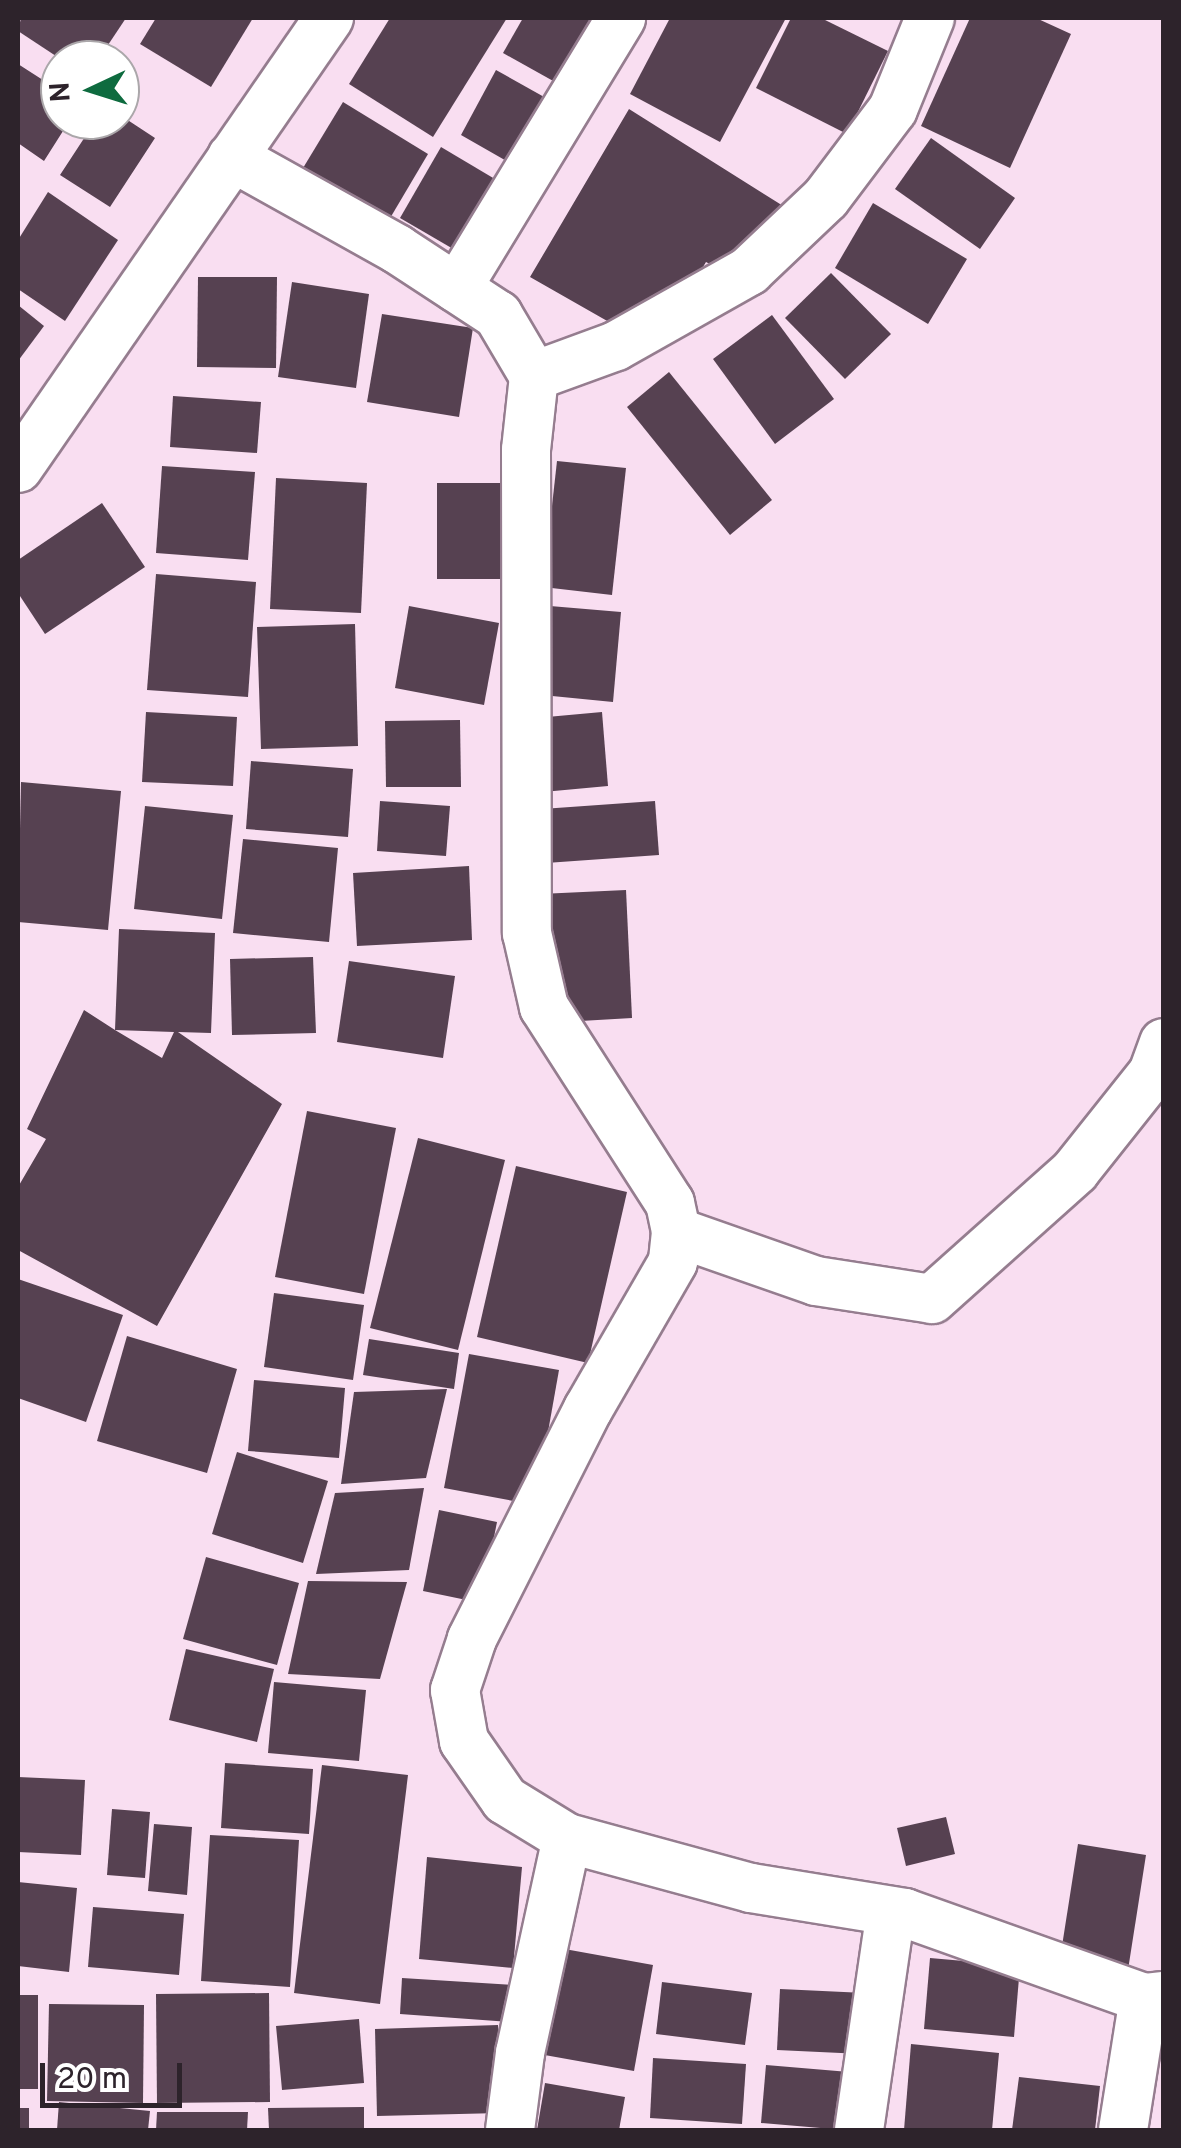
<!DOCTYPE html>
<style>
body{margin:0}
#map{position:relative;width:1181px;height:2148px;overflow:hidden;background:#f9def1;font-family:Overpass,sans-serif}
div>[style]{position:absolute}
.building>*{inset:0;background:#564151}
.roads{filter:drop-shadow(2px 0 #957d8f) drop-shadow(-2px 0 #957d8f) drop-shadow(0 2px #957d8f) drop-shadow(0 -2px #957d8f)}
.minor>*{height:48px;margin:-24px;padding:0 24px;transform-origin:24px;border-radius:24px;background:#fff}
span{translate:-50% -50%;white-space:nowrap;text-align:center;line-height:1.15;-webkit-text-stroke:10px #fff;paint-order:stroke}
.frame{position:absolute;inset:0;border:20px solid #2d232b;pointer-events:none}
.north{position:absolute;left:40px;top:40px;width:100px;height:100px;box-sizing:border-box;background:#fff;border:2px solid #aba7aa;border-radius:50%;rotate:266deg;font-size:28px;font-weight:700;line-height:40px;text-align:center;color:#2d232b}
.north::after{content:'';display:block;margin:auto;width:35px;height:45px;background:#0e6b3f;clip-path:polygon(50% 0,100% 100%,50% 72%,0 100%)}
.scale{position:absolute;left:40px;top:2063px;width:142px;height:45px;box-sizing:border-box;border:5px solid #2d232b;border-top:0;padding-left:12px;font-size:30px;line-height:35px;white-space:nowrap;color:#2d232b;-webkit-text-stroke:8px #fff;paint-order:stroke}
</style>
<div id="map">
<div class="building">
<div style="clip-path:polygon(21px 18px,126px 18px,98px 60px,62px 60px,18px 31px)"></div>
<div style="clip-path:polygon(156px 18px,253px 18px,211px 87px,140px 44px)"></div>
<div style="clip-path:polygon(390px 18px,507px 18px,433px 137px,349px 84px)"></div>
<div style="clip-path:polygon(523px 18px,599px 18px,589px 101px,503px 53px)"></div>
<div style="clip-path:polygon(670px 18px,786px 18px,720px 142px,630px 94px)"></div>
<div style="clip-path:polygon(791px 18px,821px 18px,888px 51px,847px 134px,756px 88px)"></div>
<div style="clip-path:polygon(970px 18px,1036px 18px,1071px 34px,1010px 168px,921px 126px)"></div>
<div style="clip-path:polygon(18px 64px,60px 91px,60px 120px,70px 120px,44px 161px,18px 143px)"></div>
<div style="clip-path:polygon(496px 70px,562px 107px,526px 172px,461px 135px)"></div>
<div style="clip-path:polygon(343px 102px,428px 154px,386px 225px,300px 173px)"></div>
<div style="clip-path:polygon(629px 109px,788px 209px,727px 273px,706px 262px,689px 290px,616px 326px,530px 277px)"></div>
<div style="clip-path:polygon(120px 115px,155px 138px,110px 207px,60px 175px,96px 120px,120px 120px)"></div>
<div style="clip-path:polygon(931px 138px,1015px 198px,980px 249px,895px 189px)"></div>
<div style="clip-path:polygon(441px 147px,520px 194px,479px 264px,400px 218px)"></div>
<div style="clip-path:polygon(48px 192px,118px 240px,65px 321px,18px 289px,18px 240px)"></div>
<div style="clip-path:polygon(873px 203px,967px 259px,928px 324px,835px 268px)"></div>
<div style="clip-path:polygon(831px 273px,891px 334px,845px 379px,785px 318px)"></div>
<div style="clip-path:polygon(198px 277px,277px 277px,276px 368px,197px 367px)"></div>
<div style="clip-path:polygon(292px 282px,369px 294px,356px 388px,278px 377px)"></div>
<div style="clip-path:polygon(18px 305px,44px 326px,18px 361px)"></div>
<div style="clip-path:polygon(382px 314px,473px 328px,459px 417px,367px 402px)"></div>
<div style="clip-path:polygon(772px 315px,834px 399px,775px 444px,713px 359px)"></div>
<div style="clip-path:polygon(669px 372px,772px 500px,730px 535px,627px 407px)"></div>
<div style="clip-path:polygon(173px 396px,261px 402px,257px 453px,170px 447px)"></div>
<div style="clip-path:polygon(557px 461px,626px 468px,612px 595px,543px 587px)"></div>
<div style="clip-path:polygon(162px 466px,255px 472px,248px 560px,156px 553px)"></div>
<div style="clip-path:polygon(276px 478px,367px 483px,361px 613px,270px 609px)"></div>
<div style="clip-path:polygon(437px 483px,502px 483px,504px 579px,437px 579px)"></div>
<div style="clip-path:polygon(102px 503px,145px 567px,45px 634px,18px 593px,18px 560px)"></div>
<div style="clip-path:polygon(156px 574px,256px 582px,248px 697px,147px 690px)"></div>
<div style="clip-path:polygon(409px 606px,499px 623px,484px 705px,395px 688px)"></div>
<div style="clip-path:polygon(550px 606px,621px 612px,613px 702px,542px 695px)"></div>
<div style="clip-path:polygon(355px 624px,358px 746px,261px 749px,257px 627px)"></div>
<div style="clip-path:polygon(146px 712px,237px 717px,233px 786px,142px 782px)"></div>
<div style="clip-path:polygon(602px 712px,608px 786px,543px 792px,536px 718px)"></div>
<div style="clip-path:polygon(460px 720px,461px 787px,386px 787px,385px 721px)"></div>
<div style="clip-path:polygon(251px 761px,353px 769px,348px 837px,246px 829px)"></div>
<div style="clip-path:polygon(21px 782px,121px 791px,108px 930px,18px 922px)"></div>
<div style="clip-path:polygon(380px 801px,450px 806px,446px 856px,377px 851px)"></div>
<div style="clip-path:polygon(655px 801px,659px 855px,546px 863px,542px 809px)"></div>
<div style="clip-path:polygon(145px 806px,233px 815px,222px 919px,134px 909px)"></div>
<div style="clip-path:polygon(243px 839px,338px 848px,329px 942px,233px 933px)"></div>
<div style="clip-path:polygon(469px 866px,472px 940px,357px 946px,353px 873px)"></div>
<div style="clip-path:polygon(626px 890px,632px 1018px,546px 1023px,540px 894px)"></div>
<div style="clip-path:polygon(119px 929px,215px 933px,211px 1033px,178px 1032px,282px 1104px,157px 1326px,18px 1250px,18px 1187px,46px 1139px,27px 1129px,84px 1010px,115px 1030px,162px 1058px,174px 1032px,115px 1030px)"></div>
<div style="clip-path:polygon(313px 957px,316px 1033px,232px 1035px,230px 959px)"></div>
<div style="clip-path:polygon(349px 961px,455px 976px,443px 1058px,337px 1042px)"></div>
<div style="clip-path:polygon(307px 1111px,396px 1128px,364px 1294px,275px 1277px)"></div>
<div style="clip-path:polygon(418px 1138px,505px 1160px,458px 1350px,370px 1328px)"></div>
<div style="clip-path:polygon(516px 1166px,627px 1192px,588px 1363px,477px 1337px)"></div>
<div style="clip-path:polygon(18px 1279px,123px 1315px,86px 1422px,18px 1398px)"></div>
<div style="clip-path:polygon(274px 1293px,364px 1305px,353px 1380px,264px 1367px)"></div>
<div style="clip-path:polygon(127px 1336px,237px 1369px,207px 1473px,97px 1441px)"></div>
<div style="clip-path:polygon(369px 1339px,459px 1353px,454px 1389px,363px 1375px)"></div>
<div style="clip-path:polygon(469px 1354px,559px 1370px,535px 1505px,444px 1488px)"></div>
<div style="clip-path:polygon(254px 1380px,345px 1388px,339px 1458px,248px 1451px)"></div>
<div style="clip-path:polygon(447px 1389px,426px 1478px,341px 1484px,354px 1392px)"></div>
<div style="clip-path:polygon(237px 1452px,328px 1481px,303px 1563px,212px 1534px)"></div>
<div style="clip-path:polygon(424px 1488px,409px 1570px,316px 1574px,335px 1493px)"></div>
<div style="clip-path:polygon(439px 1510px,497px 1522px,481px 1603px,423px 1591px)"></div>
<div style="clip-path:polygon(206px 1557px,299px 1583px,277px 1665px,183px 1639px)"></div>
<div style="clip-path:polygon(308px 1581px,407px 1582px,380px 1679px,288px 1674px)"></div>
<div style="clip-path:polygon(186px 1649px,274px 1669px,257px 1742px,169px 1720px)"></div>
<div style="clip-path:polygon(274px 1682px,366px 1690px,359px 1761px,268px 1753px)"></div>
<div style="clip-path:polygon(225px 1763px,313px 1769px,309px 1834px,221px 1828px)"></div>
<div style="clip-path:polygon(322px 1765px,408px 1775px,380px 2004px,294px 1993px)"></div>
<div style="clip-path:polygon(18px 1777px,85px 1780px,81px 1855px,18px 1852px)"></div>
<div style="clip-path:polygon(112px 1809px,150px 1812px,145px 1878px,107px 1875px)"></div>
<div style="clip-path:polygon(946px 1817px,955px 1854px,906px 1866px,897px 1828px)"></div>
<div style="clip-path:polygon(154px 1824px,192px 1827px,187px 1895px,148px 1891px)"></div>
<div style="clip-path:polygon(210px 1835px,299px 1840px,290px 1987px,201px 1981px)"></div>
<div style="clip-path:polygon(1078px 1844px,1146px 1855px,1125px 1989px,1057px 1978px)"></div>
<div style="clip-path:polygon(427px 1857px,522px 1867px,513px 1968px,419px 1959px)"></div>
<div style="clip-path:polygon(18px 1882px,77px 1888px,69px 1972px,18px 1966px)"></div>
<div style="clip-path:polygon(93px 1907px,184px 1914px,179px 1975px,88px 1967px)"></div>
<div style="clip-path:polygon(559px 1948px,653px 1965px,634px 2071px,539px 2054px)"></div>
<div style="clip-path:polygon(930px 1958px,1020px 1966px,1014px 2037px,924px 2029px)"></div>
<div style="clip-path:polygon(402px 1978px,514px 1985px,511px 2022px,400px 2014px)"></div>
<div style="clip-path:polygon(662px 1982px,752px 1993px,745px 2045px,656px 2034px)"></div>
<div style="clip-path:polygon(780px 1989px,865px 1993px,862px 2054px,777px 2050px)"></div>
<div style="clip-path:polygon(269px 1993px,270px 2102px,157px 2103px,156px 1994px)"></div>
<div style="clip-path:polygon(18px 1995px,38px 1995px,38px 2089px,18px 2089px)"></div>
<div style="clip-path:polygon(49px 2004px,144px 2005px,143px 2103px,47px 2101px)"></div>
<div style="clip-path:polygon(359px 2019px,364px 2083px,282px 2090px,276px 2026px)"></div>
<div style="clip-path:polygon(498px 2025px,500px 2113px,377px 2116px,375px 2029px)"></div>
<div style="clip-path:polygon(911px 2044px,999px 2053px,992px 2130px,904px 2130px)"></div>
<div style="clip-path:polygon(653px 2058px,746px 2064px,742px 2124px,650px 2118px)"></div>
<div style="clip-path:polygon(766px 2065px,849px 2072px,844px 2130px,761px 2123px)"></div>
<div style="clip-path:polygon(1019px 2077px,1100px 2086px,1095px 2130px,1012px 2130px)"></div>
<div style="clip-path:polygon(545px 2083px,625px 2097px,619px 2130px,537px 2130px)"></div>
<div style="clip-path:polygon(59px 2102px,150px 2111px,148px 2130px,57px 2130px)"></div>
<div style="clip-path:polygon(364px 2107px,364px 2130px,269px 2130px,268px 2108px)"></div>
<div style="clip-path:polygon(18px 2108px,29px 2108px,29px 2130px,18px 2130px)"></div>
<div style="clip-path:polygon(157px 2112px,248px 2112px,247px 2130px,156px 2130px)"></div>
</div>
<div class="roads">
<div class="minor">
<div style="left:232px;top:157px;width:189px;rotate:29.1deg"></div>
<div style="left:397px;top:249px;width:121px;rotate:33.2deg"></div>
<div style="left:498px;top:315px;width:71px;rotate:59.5deg"></div>
<div style="left:534px;top:376px;width:74px;rotate:96.2deg"></div>
<div style="left:526px;top:450px;width:483px;rotate:89.9deg"></div>
<div style="left:527px;top:933px;width:76px;rotate:77.1deg"></div>
<div style="left:544px;top:1007px;width:233px;rotate:57.3deg"></div>
<div style="left:670px;top:1203px;width:30px;rotate:78deg"></div>
<div style="left:676px;top:1232px;width:30px;rotate:96deg"></div>
<div style="left:673px;top:1262px;width:170px;rotate:120deg"></div>
<div style="left:588px;top:1409px;width:258px;rotate:116.8deg"></div>
<div style="left:472px;top:1639px;width:54px;rotate:108.4deg"></div>
<div style="left:455px;top:1690px;width:52px;rotate:80deg"></div>
<div style="left:464px;top:1741px;width:72px;rotate:55.2deg"></div>
<div style="left:505px;top:1800px;width:73px;rotate:31.5deg"></div>
<div style="left:567px;top:1838px;width:191px;rotate:15.2deg"></div>
<div style="left:751px;top:1888px;width:156px;rotate:9.2deg"></div>
<div style="left:905px;top:1913px;width:254px;rotate:19.6deg"></div>
<div style="left:1144px;top:1998px;width:20px;rotate:-6deg"></div>
<div style="left:457px;top:288px;width:316px;rotate:-58.7deg"></div>
<div style="left:534px;top:376px;width:87px;rotate:-20.1deg"></div>
<div style="left:616px;top:346px;width:153px;rotate:-29.4deg"></div>
<div style="left:749px;top:271px;width:106px;rotate:-43.5deg"></div>
<div style="left:826px;top:198px;width:111px;rotate:-53deg"></div>
<div style="left:893px;top:109px;width:98px;rotate:-67.9deg"></div>
<div style="left:18px;top:468px;width:547px;rotate:-55.35deg"></div>
<div style="left:676px;top:1232px;width:148px;rotate:19.3deg"></div>
<div style="left:816px;top:1281px;width:117px;rotate:8.8deg"></div>
<div style="left:932px;top:1299px;width:192px;rotate:-41.8deg"></div>
<div style="left:1075px;top:1171px;width:125px;rotate:-51.5deg"></div>
<div style="left:1153px;top:1073px;width:32px;rotate:-70deg"></div>
<div style="left:510px;top:2130px;width:78px;rotate:-82.6deg"></div>
<div style="left:520px;top:2053px;width:220px;rotate:-77.7deg"></div>
<div style="left:859px;top:2130px;width:221px;rotate:-81.7deg"></div>
<div style="left:1123px;top:2130px;width:134px;rotate:-81deg"></div>
</div>
</div>
<div class="frame"></div>
<div class="north">N</div>
<div class="scale">20 m</div>
</div>
